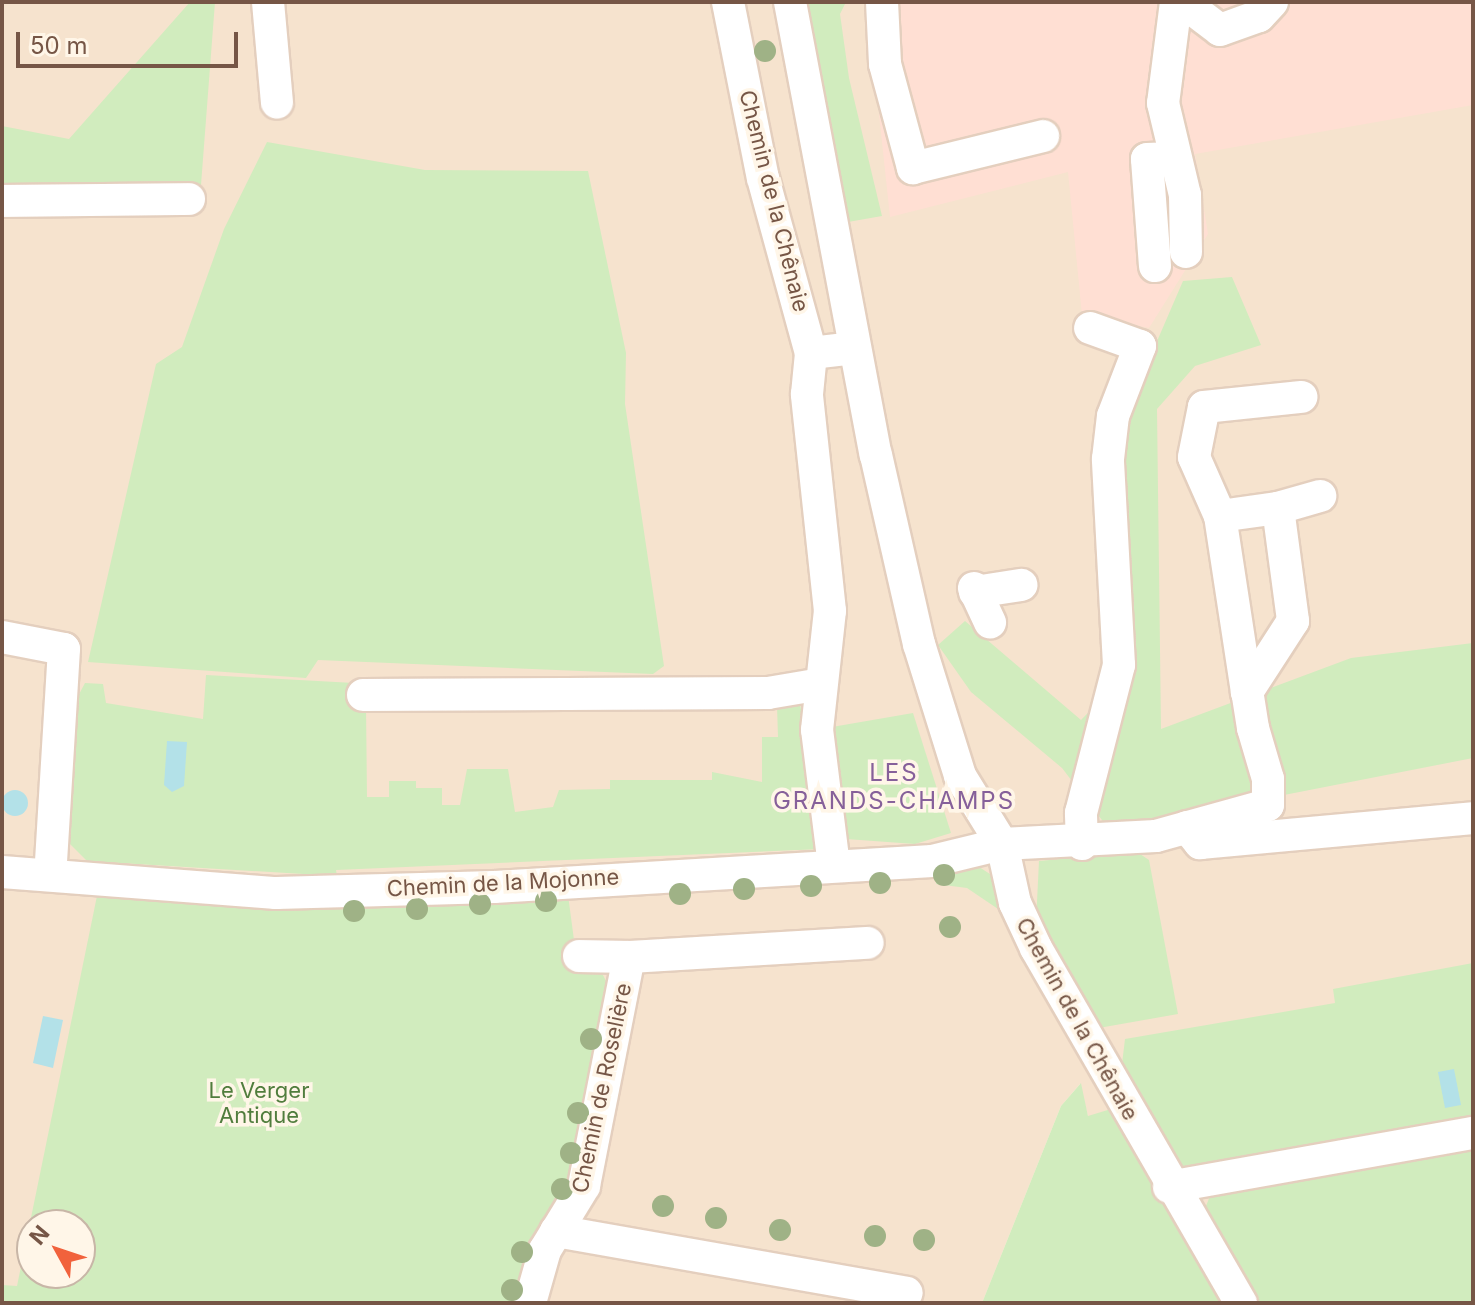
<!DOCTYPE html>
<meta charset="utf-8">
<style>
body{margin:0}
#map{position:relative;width:1475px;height:1305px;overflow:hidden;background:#fef2e0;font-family:Inter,sans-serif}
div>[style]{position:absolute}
.residential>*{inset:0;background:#f6e3ce}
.commercial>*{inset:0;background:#ffdfd3}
.green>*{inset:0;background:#d1ecbe}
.water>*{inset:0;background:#b3e1e8}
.round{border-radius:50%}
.roads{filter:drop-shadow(2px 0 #e4cfbe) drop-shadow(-2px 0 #e4cfbe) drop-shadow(0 2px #e4cfbe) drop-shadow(0 -2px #e4cfbe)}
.minor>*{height:32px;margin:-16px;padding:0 16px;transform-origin:16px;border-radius:16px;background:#fff}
.trees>*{width:22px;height:22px;margin:-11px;border-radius:50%;background:#9fb286}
span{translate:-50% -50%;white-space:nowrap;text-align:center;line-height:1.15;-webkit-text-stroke:7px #fff6e8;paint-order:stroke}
.street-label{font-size:22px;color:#765646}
.park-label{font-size:22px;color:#517d3d}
.neighbourhood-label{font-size:24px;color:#86609a;letter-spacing:2px}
.frame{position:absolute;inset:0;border:4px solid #765646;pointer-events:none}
.north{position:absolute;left:16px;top:1209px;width:80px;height:80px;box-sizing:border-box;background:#fff6e8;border:2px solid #c8b6a7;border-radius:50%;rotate:310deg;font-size:22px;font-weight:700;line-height:32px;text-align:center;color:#765646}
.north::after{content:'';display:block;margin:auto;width:28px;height:36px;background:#f1623c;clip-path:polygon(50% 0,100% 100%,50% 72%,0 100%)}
.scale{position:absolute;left:16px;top:32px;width:222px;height:36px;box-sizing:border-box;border:4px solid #765646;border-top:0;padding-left:10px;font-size:24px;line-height:28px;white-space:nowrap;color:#765646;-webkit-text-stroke:6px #fff6e8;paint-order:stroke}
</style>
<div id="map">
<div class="residential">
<div style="clip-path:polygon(evenodd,2px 2px,1473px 2px,1473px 1303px,1014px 1303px,1088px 1116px,1080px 1084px,1061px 1106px,982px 1303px,2px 1303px,2px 2px,32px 1225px,80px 1225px,80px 1273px,32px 1273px,32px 1225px)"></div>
</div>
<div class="commercial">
<div style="clip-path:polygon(867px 2px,1473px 2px,1473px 105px,1195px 154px,1208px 234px,1149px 328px,1082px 315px,1068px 172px,890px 217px)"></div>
</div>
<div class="green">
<div style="clip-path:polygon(190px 2px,215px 2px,201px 185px,2px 187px,2px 126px,69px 139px)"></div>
<div style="clip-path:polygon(806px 2px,846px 2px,840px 14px,849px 78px,882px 216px,848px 222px)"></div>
<div style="clip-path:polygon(267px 142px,425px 170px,588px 171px,626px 353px,625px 404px,664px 666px,653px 674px,318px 660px,306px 678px,88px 662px,156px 364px,182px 347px,224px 229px)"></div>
<div style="clip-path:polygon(1232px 277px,1261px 345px,1195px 366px,1157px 409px,1161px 729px,1351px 658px,1473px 643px,1473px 758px,1141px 823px,1105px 824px,1062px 768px,971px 692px,938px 645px,965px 621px,1081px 720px,1123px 677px,1126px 413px,1183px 281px)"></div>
<div style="clip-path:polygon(206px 675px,354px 683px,366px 705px,367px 797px,389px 797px,389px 781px,416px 781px,416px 788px,442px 788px,442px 805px,460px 805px,467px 769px,508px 769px,515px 812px,553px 807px,559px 790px,610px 789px,610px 780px,712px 780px,712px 772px,762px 782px,762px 737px,778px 737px,777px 706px,800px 703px,822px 849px,336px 870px,337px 876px,87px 861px,67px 841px,77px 698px,85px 683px,103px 684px,106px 703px,203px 719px)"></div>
<div style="clip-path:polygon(913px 713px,951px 833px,915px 844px,846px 839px,832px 727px)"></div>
<div style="clip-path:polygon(1137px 852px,1149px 860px,1178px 1014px,1093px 1029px,1036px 922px,1039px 861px)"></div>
<div style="clip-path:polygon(973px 863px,993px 876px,1001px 911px,967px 888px,936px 884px,939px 875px)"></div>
<div style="clip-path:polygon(evenodd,98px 891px,568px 895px,578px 970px,601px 971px,609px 987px,571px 1172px,563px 1199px,532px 1243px,514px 1303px,2px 1303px,2px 1285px,17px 1286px,98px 891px,32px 1225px,80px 1225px,80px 1273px,32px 1273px,32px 1225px)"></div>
<div style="clip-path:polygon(1473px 963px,1473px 1122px,1174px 1173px,1121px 1072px,1125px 1039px,1335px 1003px,1333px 989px)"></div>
<div style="clip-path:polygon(1081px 1083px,1088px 1116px,1111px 1109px,1222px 1303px,982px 1303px,1061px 1106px)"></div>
<div style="clip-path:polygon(1473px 1145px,1473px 1303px,1256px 1303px,1202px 1216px,1212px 1191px)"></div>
</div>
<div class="water">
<div style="clip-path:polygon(167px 741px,187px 742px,184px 786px,172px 792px,164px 785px)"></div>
<div class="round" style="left:2px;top:790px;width:26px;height:26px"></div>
<div style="clip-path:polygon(43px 1016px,63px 1020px,53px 1068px,33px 1063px)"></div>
<div style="clip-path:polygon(1454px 1069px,1461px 1105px,1445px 1108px,1438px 1072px)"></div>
</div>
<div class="roads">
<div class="minor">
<div style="left:268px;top:2px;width:101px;rotate:84.9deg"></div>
<div style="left:728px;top:2px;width:179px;rotate:78.8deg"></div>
<div style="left:763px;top:178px;width:181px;rotate:74.7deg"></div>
<div style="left:790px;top:2px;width:461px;rotate:79.3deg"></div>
<div style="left:876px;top:455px;width:194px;rotate:77.2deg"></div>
<div style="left:919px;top:644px;width:138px;rotate:72.7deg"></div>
<div style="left:960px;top:776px;width:80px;rotate:58.3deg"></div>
<div style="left:1002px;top:844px;width:60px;rotate:77.6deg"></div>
<div style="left:1015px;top:903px;width:50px;rotate:65deg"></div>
<div style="left:1036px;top:948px;width:410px;rotate:60deg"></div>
<div style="left:882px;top:2px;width:62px;rotate:87.2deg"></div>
<div style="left:885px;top:64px;width:108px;rotate:74.9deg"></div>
<div style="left:913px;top:168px;width:134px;rotate:-13.8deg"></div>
<div style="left:1176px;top:2px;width:102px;rotate:97.3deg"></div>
<div style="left:1163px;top:103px;width:95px;rotate:76.6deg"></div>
<div style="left:1185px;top:195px;width:57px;rotate:89deg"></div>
<div style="left:1183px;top:2px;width:46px;rotate:37.1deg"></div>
<div style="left:1220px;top:30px;width:41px;rotate:-19.7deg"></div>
<div style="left:1259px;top:16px;width:19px;rotate:-47deg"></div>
<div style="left:2px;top:201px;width:187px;rotate:-0.6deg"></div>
<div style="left:1155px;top:266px;width:107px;rotate:-94.3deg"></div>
<div style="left:1147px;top:159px;width:27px;rotate:-2deg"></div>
<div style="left:1278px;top:508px;width:44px;rotate:-15.9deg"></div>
<div style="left:1220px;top:516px;width:64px;rotate:-113.8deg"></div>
<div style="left:1194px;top:457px;width:51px;rotate:-78.7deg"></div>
<div style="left:1204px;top:407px;width:98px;rotate:-5.9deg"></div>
<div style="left:974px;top:588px;width:38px;rotate:65deg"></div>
<div style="left:975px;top:592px;width:47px;rotate:-8.7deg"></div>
<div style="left:2px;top:637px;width:63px;rotate:11deg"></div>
<div style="left:64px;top:649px;width:226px;rotate:93.5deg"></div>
<div style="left:363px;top:695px;width:405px;rotate:-0.3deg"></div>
<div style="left:768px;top:693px;width:54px;rotate:-9.6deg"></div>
<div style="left:1187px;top:827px;width:21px;rotate:51deg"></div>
<div style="left:1200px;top:843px;width:274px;rotate:-5.2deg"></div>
<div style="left:1082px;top:844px;width:31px;rotate:-92deg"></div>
<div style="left:1081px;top:813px;width:153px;rotate:-75.6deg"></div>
<div style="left:1119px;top:665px;width:206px;rotate:-93.1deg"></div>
<div style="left:1108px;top:459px;width:43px;rotate:-83.4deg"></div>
<div style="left:1113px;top:416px;width:75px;rotate:-68.9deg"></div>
<div style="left:1140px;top:346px;width:53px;rotate:-160.2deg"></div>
<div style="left:834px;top:866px;width:137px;rotate:-97.1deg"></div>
<div style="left:817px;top:730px;width:120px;rotate:-83.8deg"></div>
<div style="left:830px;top:611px;width:218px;rotate:-96.1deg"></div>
<div style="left:807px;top:394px;width:41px;rotate:-84.4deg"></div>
<div style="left:811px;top:353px;width:44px;rotate:-6.5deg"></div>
<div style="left:2px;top:872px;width:275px;rotate:4.4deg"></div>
<div style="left:276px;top:893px;width:218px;rotate:-1.6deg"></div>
<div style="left:494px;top:887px;width:439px;rotate:-3.4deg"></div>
<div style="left:932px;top:861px;width:72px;rotate:-13.7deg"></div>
<div style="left:1002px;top:844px;width:154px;rotate:-3deg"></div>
<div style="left:1156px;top:836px;width:116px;rotate:-15.5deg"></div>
<div style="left:1268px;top:805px;width:26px;rotate:-90deg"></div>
<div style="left:1268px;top:779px;width:53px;rotate:-106.4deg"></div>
<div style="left:1253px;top:728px;width:36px;rotate:-99deg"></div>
<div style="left:1247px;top:692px;width:178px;rotate:-98.7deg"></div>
<div style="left:1220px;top:516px;width:59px;rotate:-7.9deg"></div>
<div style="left:1278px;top:508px;width:114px;rotate:82.4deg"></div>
<div style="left:1293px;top:621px;width:85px;rotate:122.9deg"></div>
<div style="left:579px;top:956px;width:50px;rotate:1.1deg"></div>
<div style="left:1169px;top:1187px;width:309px;rotate:-10.1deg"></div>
<div style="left:556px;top:1231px;width:356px;rotate:10deg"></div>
<div style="left:530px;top:1303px;width:55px;rotate:-74.2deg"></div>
<div style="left:545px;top:1250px;width:75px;rotate:-58.6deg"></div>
<div style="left:584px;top:1186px;width:233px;rotate:-78.9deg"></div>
<div style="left:629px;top:957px;width:239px;rotate:-3.4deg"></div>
</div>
</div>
<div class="trees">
<div style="left:765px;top:51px"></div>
<div style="left:944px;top:875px"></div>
<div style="left:880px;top:883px"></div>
<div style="left:811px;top:886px"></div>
<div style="left:744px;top:889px"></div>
<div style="left:680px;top:894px"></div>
<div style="left:546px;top:901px"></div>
<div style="left:480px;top:904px"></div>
<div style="left:417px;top:909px"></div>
<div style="left:354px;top:911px"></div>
<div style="left:950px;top:927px"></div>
<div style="left:591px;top:1039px"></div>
<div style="left:578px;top:1113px"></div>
<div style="left:571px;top:1153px"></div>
<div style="left:562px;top:1189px"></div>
<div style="left:663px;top:1206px"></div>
<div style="left:716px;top:1218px"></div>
<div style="left:780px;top:1230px"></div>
<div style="left:875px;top:1236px"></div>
<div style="left:924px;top:1240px"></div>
<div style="left:522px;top:1252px"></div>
<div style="left:512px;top:1290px"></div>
</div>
<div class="street-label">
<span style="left:774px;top:201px;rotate:76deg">Chemin de la Chênaie</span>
<span style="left:503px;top:883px;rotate:-3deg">Chemin de la Mojonne</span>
<span style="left:1077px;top:1019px;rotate:61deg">Chemin de la Chênaie</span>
<span style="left:602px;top:1088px;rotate:-78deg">Chemin de Roselière</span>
</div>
<div class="park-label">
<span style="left:259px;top:1103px">Le Verger<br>Antique</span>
</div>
<div class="neighbourhood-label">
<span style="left:894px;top:787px">LES<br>GRANDS-CHAMPS</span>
</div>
<div class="frame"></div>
<div class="north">N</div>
<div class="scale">50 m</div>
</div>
